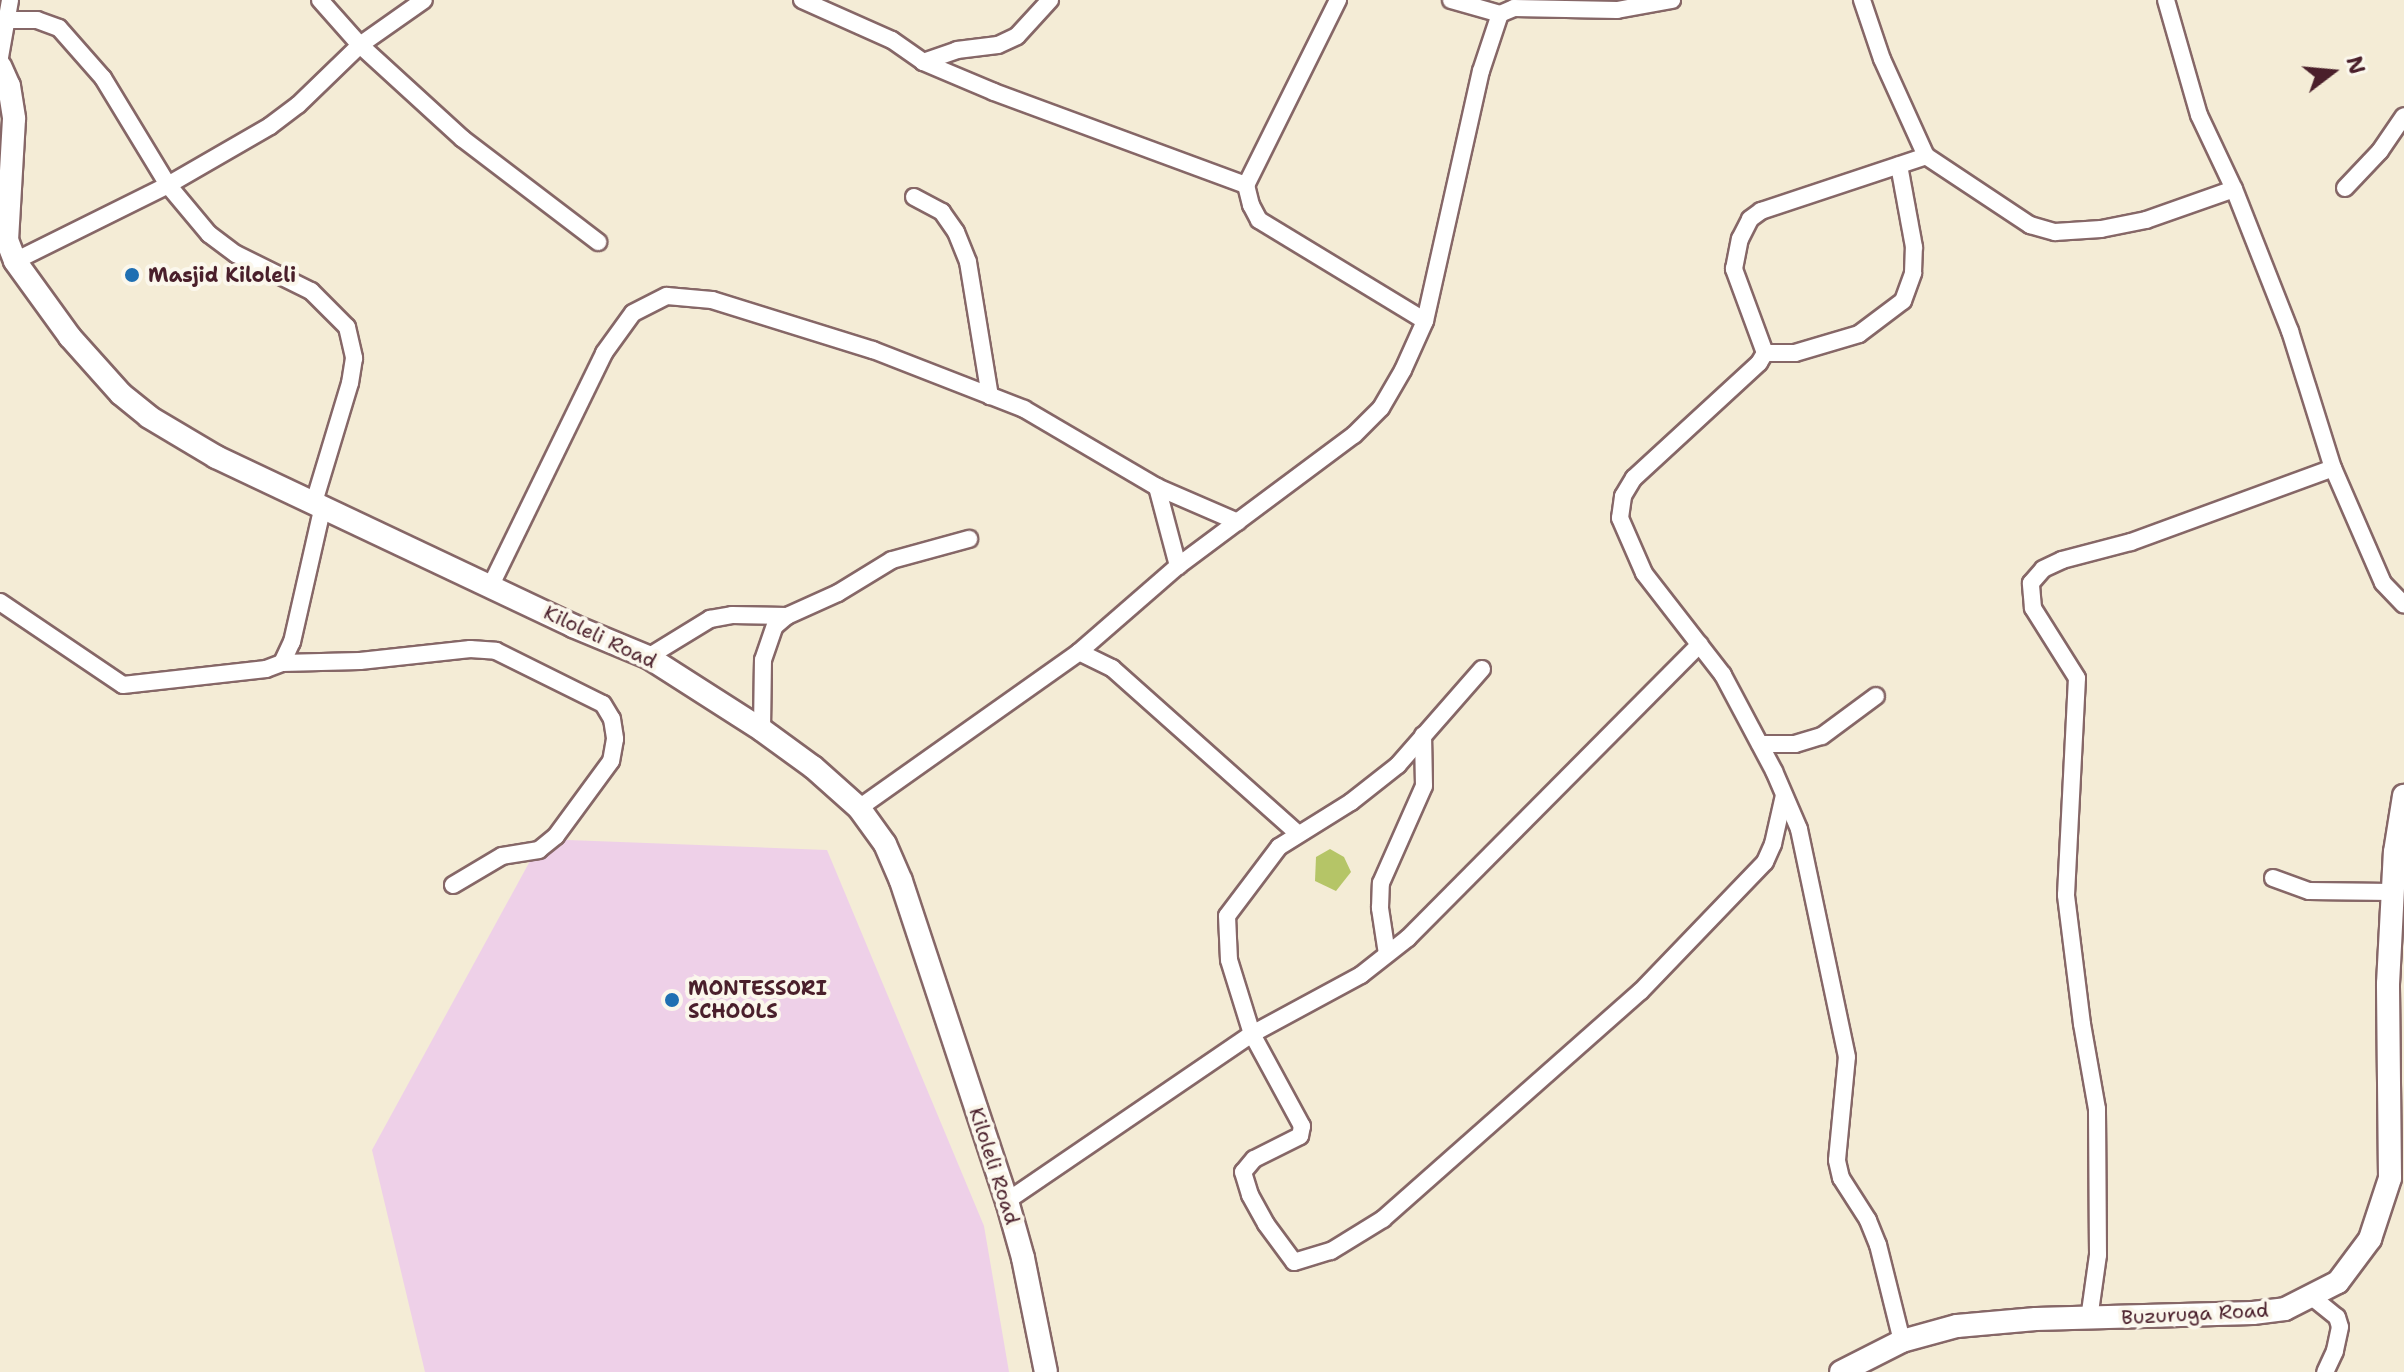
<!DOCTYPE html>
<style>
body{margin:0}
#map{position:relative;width:2404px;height:1372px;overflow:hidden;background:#f4ecd6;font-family:"Shantell Sans",sans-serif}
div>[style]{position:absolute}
.built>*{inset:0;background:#eed0e8}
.green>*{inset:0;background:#b5c567}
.roads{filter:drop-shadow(2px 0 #866767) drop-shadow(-2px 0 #866767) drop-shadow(0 2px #866767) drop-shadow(0 -2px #866767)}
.street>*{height:16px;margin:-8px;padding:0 8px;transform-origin:8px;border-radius:8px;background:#fff}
.secondary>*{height:22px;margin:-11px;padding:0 11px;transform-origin:11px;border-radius:11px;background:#fff}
.dots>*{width:22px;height:22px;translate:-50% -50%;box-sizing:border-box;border:4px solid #fbf7ec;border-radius:50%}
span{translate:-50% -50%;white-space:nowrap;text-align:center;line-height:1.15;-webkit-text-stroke:8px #fbf7ec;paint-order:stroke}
.poi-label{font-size:20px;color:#4a1f2b;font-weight:700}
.left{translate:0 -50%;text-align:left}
.street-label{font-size:20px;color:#4a1f2b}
.north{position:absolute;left:2292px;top:32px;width:80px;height:80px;-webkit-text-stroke:6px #fbf7ec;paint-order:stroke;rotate:74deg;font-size:22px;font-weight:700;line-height:32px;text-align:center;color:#4a1f2b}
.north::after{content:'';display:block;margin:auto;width:28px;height:36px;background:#4a1f2b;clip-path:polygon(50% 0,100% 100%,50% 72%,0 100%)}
</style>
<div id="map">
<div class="built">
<div style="clip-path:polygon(542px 839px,827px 850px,984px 1226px,1009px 1372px,425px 1372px,372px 1150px)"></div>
</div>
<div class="green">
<div style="clip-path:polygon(1330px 849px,1344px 857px,1351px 872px,1336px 891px,1315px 881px,1316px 857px)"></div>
</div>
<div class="roads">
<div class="street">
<div style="left:320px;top:0;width:60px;rotate:48.4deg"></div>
<div style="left:360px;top:45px;width:139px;rotate:42.4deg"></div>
<div style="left:463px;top:139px;width:170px;rotate:37.3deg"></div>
<div style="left:802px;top:0;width:98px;rotate:24deg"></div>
<div style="left:892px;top:40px;width:38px;rotate:35deg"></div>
<div style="left:923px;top:62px;width:77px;rotate:22.9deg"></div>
<div style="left:994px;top:92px;width:269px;rotate:20.3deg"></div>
<div style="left:1338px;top:0;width:207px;rotate:116.4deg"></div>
<div style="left:1246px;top:185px;width:21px;rotate:76deg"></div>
<div style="left:1251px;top:205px;width:17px;rotate:62deg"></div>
<div style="left:1259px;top:220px;width:194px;rotate:31.3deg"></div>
<div style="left:1451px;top:0;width:51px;rotate:15.9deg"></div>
<div style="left:1862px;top:0;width:62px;rotate:71.3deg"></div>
<div style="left:1882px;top:59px;width:107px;rotate:65.6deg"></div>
<div style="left:1926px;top:156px;width:125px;rotate:33.6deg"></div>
<div style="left:2030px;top:225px;width:26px;rotate:16deg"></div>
<div style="left:2055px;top:232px;width:46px;rotate:-3.7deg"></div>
<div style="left:2101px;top:229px;width:46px;rotate:-11.3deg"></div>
<div style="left:2146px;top:220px;width:93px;rotate:-19.4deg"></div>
<div style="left:2166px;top:0;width:120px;rotate:74deg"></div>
<div style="left:2199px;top:115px;width:82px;rotate:64.7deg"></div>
<div style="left:2234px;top:189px;width:153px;rotate:68.5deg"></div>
<div style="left:2290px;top:331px;width:144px;rotate:72.6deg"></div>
<div style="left:2333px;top:468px;width:125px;rotate:66.5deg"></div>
<div style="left:2383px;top:583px;width:30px;rotate:46deg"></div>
<div style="left:9px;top:20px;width:28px"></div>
<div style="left:37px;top:20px;width:23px;rotate:20deg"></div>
<div style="left:59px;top:28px;width:67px;rotate:48.7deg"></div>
<div style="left:103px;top:78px;width:125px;rotate:58.7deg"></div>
<div style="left:168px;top:185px;width:64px;rotate:50.1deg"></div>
<div style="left:209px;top:234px;width:34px;rotate:37deg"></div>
<div style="left:236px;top:254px;width:84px;rotate:26.3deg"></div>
<div style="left:311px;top:291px;width:51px;rotate:45deg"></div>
<div style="left:347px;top:327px;width:32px;rotate:77deg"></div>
<div style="left:354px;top:358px;width:25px;rotate:99deg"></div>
<div style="left:350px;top:383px;width:124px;rotate:106.8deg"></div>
<div style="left:0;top:57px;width:58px;rotate:-80deg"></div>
<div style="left:923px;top:62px;width:36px;rotate:-19deg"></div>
<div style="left:957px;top:50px;width:41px;rotate:-7deg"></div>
<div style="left:998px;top:45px;width:21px;rotate:-25deg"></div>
<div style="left:1017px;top:36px;width:49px;rotate:-47.5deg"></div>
<div style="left:2345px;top:188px;width:51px;rotate:-46.6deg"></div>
<div style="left:2380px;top:151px;width:42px;rotate:-55.6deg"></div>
<div style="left:914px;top:197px;width:32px;rotate:28deg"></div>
<div style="left:942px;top:212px;width:24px;rotate:55deg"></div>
<div style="left:956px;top:232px;width:32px;rotate:68deg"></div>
<div style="left:968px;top:262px;width:136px;rotate:80.7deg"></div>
<div style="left:15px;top:261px;width:171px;rotate:-26.4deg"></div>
<div style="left:168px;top:185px;width:118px;rotate:-30deg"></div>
<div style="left:270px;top:126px;width:35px;rotate:-37deg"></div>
<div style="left:298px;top:105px;width:86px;rotate:-44.1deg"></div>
<div style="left:360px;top:45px;width:78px;rotate:-35.1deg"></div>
<div style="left:1765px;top:353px;width:30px"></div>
<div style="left:1795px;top:353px;width:67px;rotate:-16.5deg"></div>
<div style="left:1859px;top:334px;width:55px;rotate:-36.9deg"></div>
<div style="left:1903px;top:301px;width:30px;rotate:-70deg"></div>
<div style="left:1913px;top:273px;width:26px;rotate:-88deg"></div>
<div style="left:1914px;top:247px;width:83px;rotate:-100.4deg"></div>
<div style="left:1157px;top:487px;width:82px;rotate:75.1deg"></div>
<div style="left:491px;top:585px;width:258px;rotate:-64deg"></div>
<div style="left:604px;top:353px;width:49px;rotate:-54.1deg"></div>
<div style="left:633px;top:313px;width:38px;rotate:-27deg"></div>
<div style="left:667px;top:296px;width:45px;rotate:5.1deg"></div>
<div style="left:712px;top:300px;width:169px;rotate:17.3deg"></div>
<div style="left:873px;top:350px;width:162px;rotate:21.3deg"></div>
<div style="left:1024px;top:409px;width:154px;rotate:30.4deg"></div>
<div style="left:1157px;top:487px;width:88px;rotate:23.4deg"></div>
<div style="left:0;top:602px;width:148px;rotate:34deg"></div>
<div style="left:123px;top:685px;width:144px;rotate:-6.4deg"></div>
<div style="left:266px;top:669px;width:17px;rotate:-21deg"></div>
<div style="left:282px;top:663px;width:23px;rotate:-65deg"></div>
<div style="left:292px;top:642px;width:139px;rotate:-77.2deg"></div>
<div style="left:1079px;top:652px;width:37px;rotate:26deg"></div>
<div style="left:1112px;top:668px;width:249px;rotate:41.7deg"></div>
<div style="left:648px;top:657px;width:73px;rotate:-31.5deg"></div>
<div style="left:710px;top:619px;width:22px;rotate:-10deg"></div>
<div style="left:732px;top:615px;width:55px;rotate:1deg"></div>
<div style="left:787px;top:616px;width:56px;rotate:-24.3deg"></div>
<div style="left:838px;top:593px;width:63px;rotate:-31.4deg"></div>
<div style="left:892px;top:560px;width:80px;rotate:-15.3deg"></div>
<div style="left:282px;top:663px;width:78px;rotate:-1.5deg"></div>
<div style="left:360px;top:661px;width:111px;rotate:-6.2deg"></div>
<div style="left:470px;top:649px;width:26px;rotate:4deg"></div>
<div style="left:496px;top:651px;width:119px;rotate:26.4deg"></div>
<div style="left:603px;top:704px;width:17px;rotate:59deg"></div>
<div style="left:612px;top:719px;width:20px;rotate:81deg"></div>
<div style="left:615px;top:739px;width:22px;rotate:100deg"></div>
<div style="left:611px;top:761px;width:93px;rotate:126.3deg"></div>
<div style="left:556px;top:836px;width:22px;rotate:141deg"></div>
<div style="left:539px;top:850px;width:37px;rotate:171deg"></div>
<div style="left:502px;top:856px;width:57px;rotate:149.4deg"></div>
<div style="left:1482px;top:669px;width:128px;rotate:131.2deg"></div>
<div style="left:1398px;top:765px;width:60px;rotate:141.8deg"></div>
<div style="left:1351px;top:802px;width:85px;rotate:148deg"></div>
<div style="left:1279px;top:847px;width:86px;rotate:127deg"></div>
<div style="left:1227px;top:916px;width:44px;rotate:87.4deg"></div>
<div style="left:1229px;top:960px;width:77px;rotate:72.7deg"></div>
<div style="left:1252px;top:1034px;width:105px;rotate:61.5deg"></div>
<div style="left:1302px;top:1126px;width:10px;rotate:101deg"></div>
<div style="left:1300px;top:1136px;width:51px;rotate:153.4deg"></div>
<div style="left:1254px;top:1159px;width:17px;rotate:130deg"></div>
<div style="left:1243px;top:1172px;width:24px;rotate:73deg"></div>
<div style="left:1250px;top:1195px;width:33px;rotate:61deg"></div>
<div style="left:1266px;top:1224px;width:47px;rotate:53.6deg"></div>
<div style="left:1294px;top:1262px;width:39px;rotate:-17deg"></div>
<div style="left:1331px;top:1251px;width:61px;rotate:-31.6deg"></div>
<div style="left:1383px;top:1219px;width:343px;rotate:-41.5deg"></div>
<div style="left:1640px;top:992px;width:180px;rotate:-46.1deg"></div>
<div style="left:1765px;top:862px;width:20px;rotate:-66deg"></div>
<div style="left:1773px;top:844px;width:50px;rotate:-77.3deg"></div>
<div style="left:762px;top:730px;width:70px;rotate:-89.2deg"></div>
<div style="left:763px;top:660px;width:36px;rotate:-71deg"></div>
<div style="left:775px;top:626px;width:16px;rotate:-40deg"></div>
<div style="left:1760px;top:744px;width:35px"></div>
<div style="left:1795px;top:744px;width:28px;rotate:-17deg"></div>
<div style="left:1822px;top:736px;width:67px;rotate:-36.5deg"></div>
<div style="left:859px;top:808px;width:270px;rotate:-35.3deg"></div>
<div style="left:1079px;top:652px;width:131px;rotate:-41deg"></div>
<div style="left:1178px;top:566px;width:219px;rotate:-36.7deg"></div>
<div style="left:1354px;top:435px;width:38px;rotate:-45deg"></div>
<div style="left:1381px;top:408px;width:44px;rotate:-59.9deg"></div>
<div style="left:1403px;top:370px;width:54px;rotate:-65.8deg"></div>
<div style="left:1425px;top:321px;width:256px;rotate:-77.4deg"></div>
<div style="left:1481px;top:71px;width:60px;rotate:-71.6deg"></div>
<div style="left:1500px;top:14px;width:15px;rotate:-23deg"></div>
<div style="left:1514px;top:8px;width:103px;rotate:1.1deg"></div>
<div style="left:1617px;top:10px;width:56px;rotate:-10.3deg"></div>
<div style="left:2273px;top:878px;width:38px;rotate:20deg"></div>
<div style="left:2309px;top:891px;width:83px;rotate:0.7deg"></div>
<div style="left:1387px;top:954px;width:47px;rotate:-98.7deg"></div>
<div style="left:1380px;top:908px;width:25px;rotate:-88deg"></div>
<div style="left:1381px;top:883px;width:106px;rotate:-66.1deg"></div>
<div style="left:1424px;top:786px;width:51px;rotate:-91.1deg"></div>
<div style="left:1007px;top:1201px;width:297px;rotate:-34.3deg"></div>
<div style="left:1252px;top:1034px;width:124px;rotate:-28.4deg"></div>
<div style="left:1361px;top:975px;width:60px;rotate:-38.2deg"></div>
<div style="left:1408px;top:938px;width:414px;rotate:-45.2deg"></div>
<div style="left:2312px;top:1297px;width:32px;rotate:39deg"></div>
<div style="left:2337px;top:1317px;width:10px;rotate:73deg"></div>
<div style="left:2340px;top:1327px;width:25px;rotate:102deg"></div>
<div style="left:2335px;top:1351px;width:23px;rotate:115deg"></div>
<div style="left:2089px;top:1319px;width:65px;rotate:-82deg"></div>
<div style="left:2098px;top:1255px;width:146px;rotate:-90.4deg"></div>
<div style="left:2097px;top:1109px;width:86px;rotate:-100deg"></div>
<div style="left:2082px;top:1024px;width:130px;rotate:-97.1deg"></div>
<div style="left:2066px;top:895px;width:217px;rotate:-87.1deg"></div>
<div style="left:2077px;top:678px;width:83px;rotate:-122.2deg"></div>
<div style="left:2033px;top:608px;width:25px;rotate:-95deg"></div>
<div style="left:2031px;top:583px;width:18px;rotate:-49deg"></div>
<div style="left:2043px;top:569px;width:21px;rotate:-25deg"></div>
<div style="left:2062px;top:560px;width:71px;rotate:-14.6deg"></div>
<div style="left:2131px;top:542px;width:215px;rotate:-20.1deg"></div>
<div style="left:1902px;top:1341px;width:99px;rotate:-104deg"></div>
<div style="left:1878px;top:1245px;width:27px;rotate:-112deg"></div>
<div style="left:1868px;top:1220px;width:50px;rotate:-122.7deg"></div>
<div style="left:1841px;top:1178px;width:18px;rotate:-103deg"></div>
<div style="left:1837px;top:1160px;width:103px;rotate:-84.5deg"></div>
<div style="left:1847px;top:1057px;width:233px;rotate:-101.9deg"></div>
<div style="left:1799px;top:829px;width:63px;rotate:-113.3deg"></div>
<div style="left:1774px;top:771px;width:109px;rotate:-118deg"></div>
<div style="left:1723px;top:675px;width:129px;rotate:-127.8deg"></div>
<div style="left:1644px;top:573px;width:60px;rotate:-113.6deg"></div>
<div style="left:1620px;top:518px;width:22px;rotate:-82deg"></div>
<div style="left:1623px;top:496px;width:21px;rotate:-59deg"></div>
<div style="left:1634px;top:478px;width:170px;rotate:-42.6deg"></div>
<div style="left:1759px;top:363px;width:12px;rotate:-59deg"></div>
<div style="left:1765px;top:353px;width:90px;rotate:-110.3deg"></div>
<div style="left:1734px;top:269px;width:31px;rotate:-79deg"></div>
<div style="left:1740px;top:239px;width:22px;rotate:-63deg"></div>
<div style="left:1750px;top:219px;width:14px;rotate:-36deg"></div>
<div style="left:1761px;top:211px;width:174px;rotate:-18.4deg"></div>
</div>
<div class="secondary">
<div style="left:0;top:66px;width:22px;rotate:66deg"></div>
<div style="left:9px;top:86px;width:33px;rotate:81deg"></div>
<div style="left:14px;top:119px;width:121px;rotate:93.3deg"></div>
<div style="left:7px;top:240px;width:22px;rotate:69deg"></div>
<div style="left:15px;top:261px;width:94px;rotate:54.1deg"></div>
<div style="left:70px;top:337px;width:76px;rotate:48.2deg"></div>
<div style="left:121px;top:394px;width:36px;rotate:39deg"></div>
<div style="left:149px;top:417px;width:78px;rotate:30.8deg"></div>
<div style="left:216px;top:457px;width:395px;rotate:25.3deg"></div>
<div style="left:573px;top:626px;width:81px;rotate:22.5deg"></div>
<div style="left:648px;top:657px;width:135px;rotate:32.6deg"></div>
<div style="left:762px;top:730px;width:63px;rotate:36deg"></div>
<div style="left:813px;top:767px;width:62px;rotate:41.7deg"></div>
<div style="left:859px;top:808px;width:44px;rotate:54.2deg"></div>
<div style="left:885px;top:844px;width:40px;rotate:66.6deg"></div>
<div style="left:901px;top:881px;width:337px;rotate:71.7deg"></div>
<div style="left:1007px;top:1201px;width:59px;rotate:74.3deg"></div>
<div style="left:1023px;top:1258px;width:116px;rotate:78.6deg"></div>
<div style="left:1841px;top:1372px;width:68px;rotate:-26.9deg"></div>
<div style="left:1902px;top:1341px;width:57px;rotate:-15.3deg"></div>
<div style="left:1957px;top:1326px;width:79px;rotate:-5.1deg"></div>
<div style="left:2036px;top:1319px;width:217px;rotate:-1.6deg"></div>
<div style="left:2253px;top:1313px;width:32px;rotate:-7deg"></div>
<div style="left:2285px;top:1309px;width:59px;rotate:-27deg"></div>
<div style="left:2338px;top:1282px;width:54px;rotate:-53.3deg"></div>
<div style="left:2370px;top:1239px;width:64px;rotate:-71.8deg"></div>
<div style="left:2390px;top:1178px;width:194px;rotate:-90.6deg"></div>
<div style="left:2388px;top:984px;width:132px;rotate:-87deg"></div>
<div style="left:2395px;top:852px;width:57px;rotate:-80.9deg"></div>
</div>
</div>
<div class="dots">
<div style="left:132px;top:275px;background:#1f6fb2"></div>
<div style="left:672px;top:1000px;background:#1f6fb2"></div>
</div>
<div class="poi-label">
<span class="left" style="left:148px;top:275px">Masjid Kiloleli</span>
<span class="left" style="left:688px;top:1000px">MONTESSORI<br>SCHOOLS</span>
</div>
<div class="street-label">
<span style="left:600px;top:637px;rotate:25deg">Kiloleli Road</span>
<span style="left:994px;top:1166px;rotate:72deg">Kiloleli Road</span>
<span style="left:2195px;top:1314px;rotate:-3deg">Buzuruga Road</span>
</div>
<div class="north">N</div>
</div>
